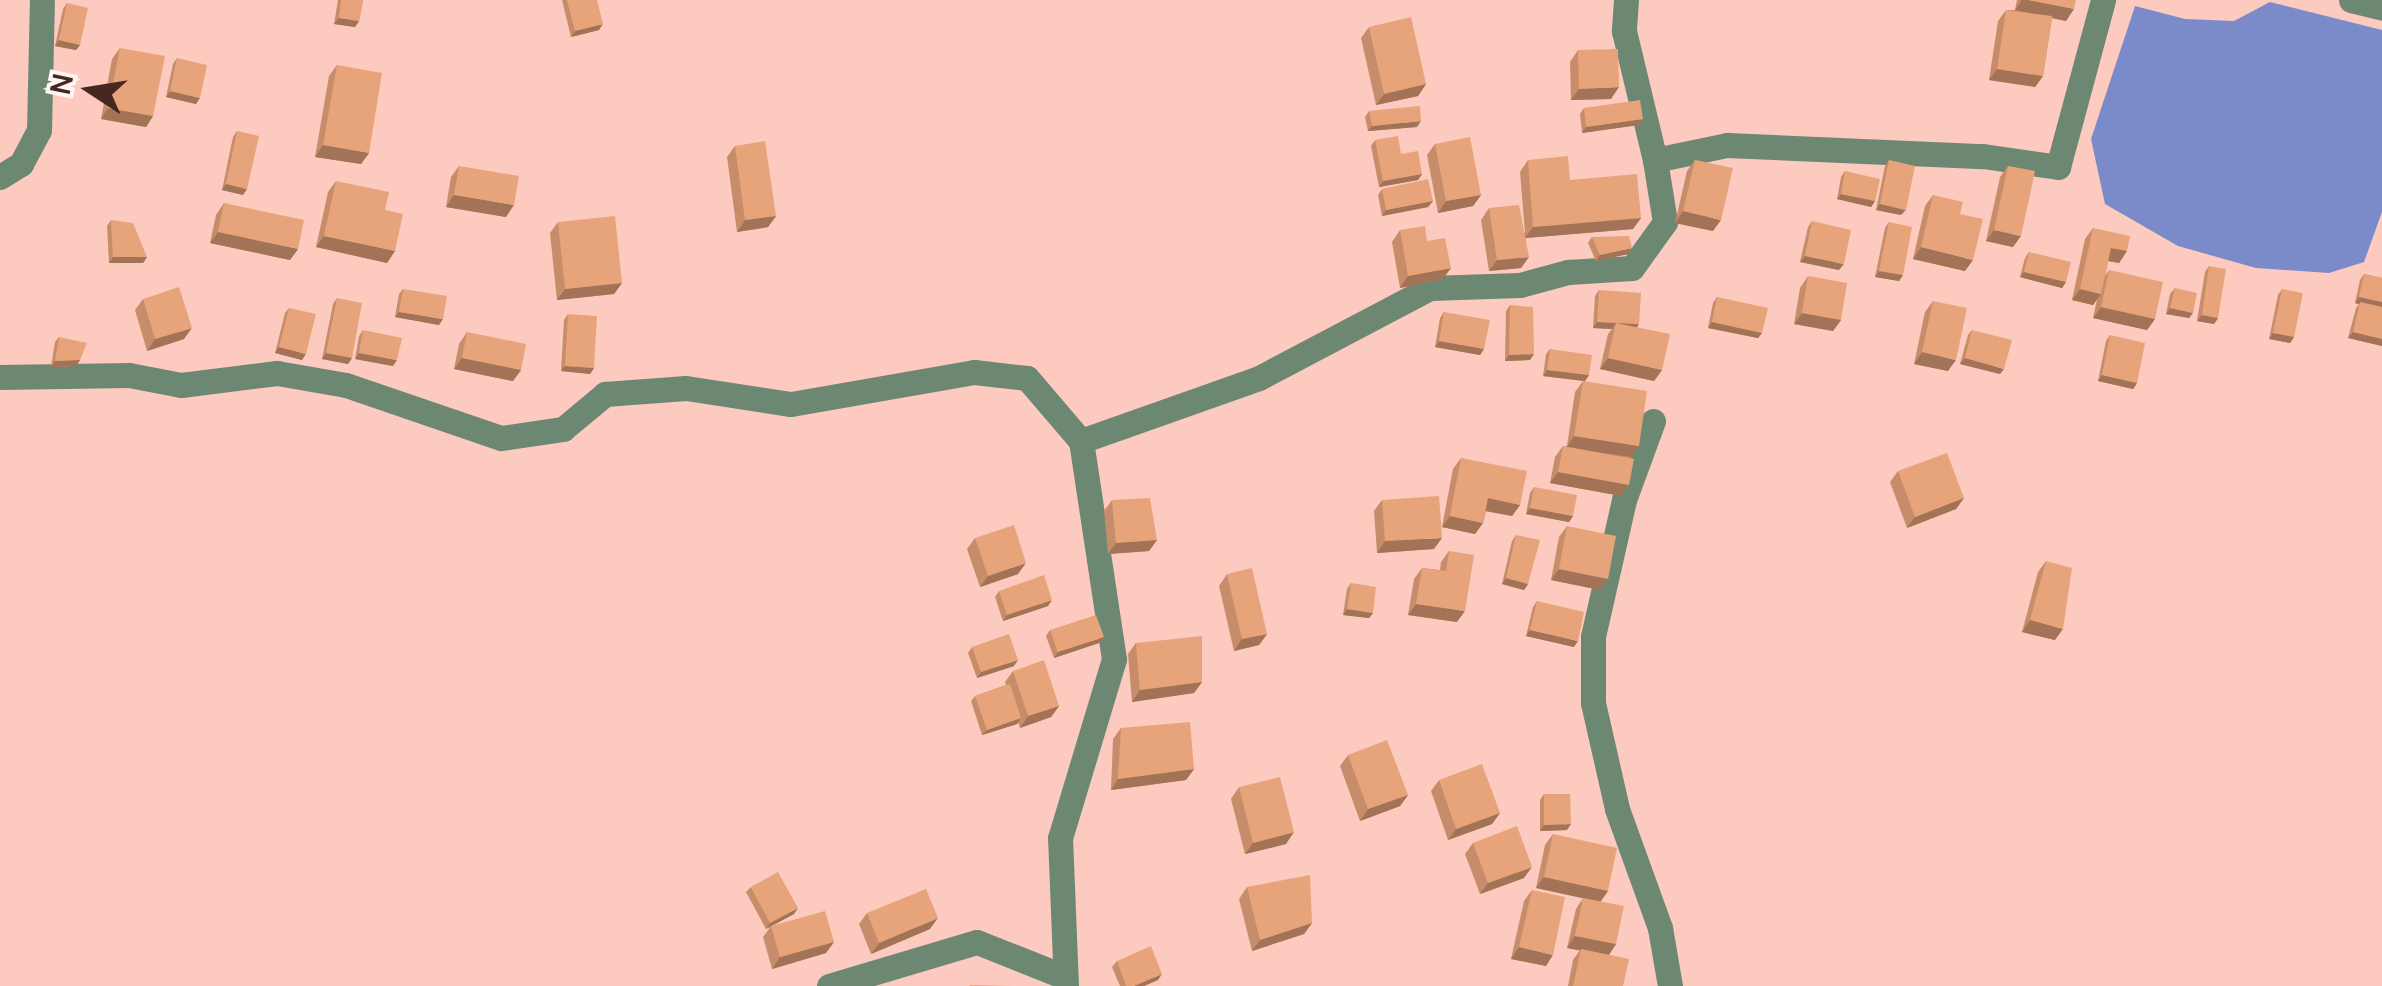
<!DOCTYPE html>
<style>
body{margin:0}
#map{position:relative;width:2382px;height:986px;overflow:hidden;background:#fccabf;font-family:Manrope,sans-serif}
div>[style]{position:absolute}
.water>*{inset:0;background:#7b8bca}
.minor>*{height:25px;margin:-12.5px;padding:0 12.5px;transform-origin:12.5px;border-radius:12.5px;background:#6c8873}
.wall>*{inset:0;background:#c78d6a}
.shaded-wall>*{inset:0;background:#a27356}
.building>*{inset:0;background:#e7a47b}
span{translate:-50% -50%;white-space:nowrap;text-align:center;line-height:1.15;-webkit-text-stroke:8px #fff6f4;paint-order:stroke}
.north{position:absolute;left:40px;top:40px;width:100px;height:100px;-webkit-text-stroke:8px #fff6f4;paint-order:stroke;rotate:282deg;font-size:28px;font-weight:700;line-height:40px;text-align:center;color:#472821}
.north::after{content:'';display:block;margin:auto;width:35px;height:45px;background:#472821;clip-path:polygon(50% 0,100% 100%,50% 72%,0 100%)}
</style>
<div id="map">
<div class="water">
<div style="clip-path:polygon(2270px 2px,2382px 30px,2382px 212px,2364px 262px,2329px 273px,2256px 268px,2178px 246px,2105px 204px,2091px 139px,2135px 6px,2185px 19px,2234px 21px)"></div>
</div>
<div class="minor">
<div style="left:1626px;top:0;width:31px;rotate:94deg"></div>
<div style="left:1624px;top:31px;width:133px;rotate:76.5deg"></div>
<div style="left:2351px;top:0;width:32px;rotate:14deg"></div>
<div style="left:0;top:177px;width:25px;rotate:-32deg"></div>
<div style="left:21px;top:164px;width:38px;rotate:-62deg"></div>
<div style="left:39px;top:130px;width:130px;rotate:-88.7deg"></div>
<div style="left:0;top:377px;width:129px;rotate:-0.9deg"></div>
<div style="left:129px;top:375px;width:53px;rotate:10.9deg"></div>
<div style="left:181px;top:385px;width:97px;rotate:-7.1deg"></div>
<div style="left:277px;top:373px;width:70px;rotate:9.9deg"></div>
<div style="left:346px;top:385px;width:164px;rotate:18.9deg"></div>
<div style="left:501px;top:438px;width:63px;rotate:-8.3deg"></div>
<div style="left:563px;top:429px;width:55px;rotate:-39.8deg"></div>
<div style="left:605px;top:394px;width:81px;rotate:-4.2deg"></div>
<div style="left:686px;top:388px;width:106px;rotate:8.7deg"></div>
<div style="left:791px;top:404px;width:186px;rotate:-9.9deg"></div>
<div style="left:974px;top:372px;width:53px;rotate:6.5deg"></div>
<div style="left:1027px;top:378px;width:83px;rotate:49.4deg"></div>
<div style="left:1081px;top:441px;width:189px;rotate:-19.5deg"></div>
<div style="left:1259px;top:378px;width:193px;rotate:-27.8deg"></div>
<div style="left:1430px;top:288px;width:90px;rotate:-1.9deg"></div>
<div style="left:1520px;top:285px;width:50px;rotate:-15.2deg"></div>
<div style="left:1568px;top:272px;width:64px;rotate:-3.6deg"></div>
<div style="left:1632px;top:268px;width:57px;rotate:-54.3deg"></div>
<div style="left:1665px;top:222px;width:63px;rotate:-99.2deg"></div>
<div style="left:1655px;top:160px;width:74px;rotate:-11.8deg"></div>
<div style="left:1727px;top:145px;width:256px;rotate:2.5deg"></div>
<div style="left:1983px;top:156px;width:76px;rotate:8.3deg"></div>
<div style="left:2058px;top:167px;width:173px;rotate:-74.9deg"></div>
<div style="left:1653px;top:421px;width:84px;rotate:110.2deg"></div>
<div style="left:1624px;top:500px;width:140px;rotate:102.8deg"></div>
<div style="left:1593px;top:637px;width:66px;rotate:90deg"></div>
<div style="left:1593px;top:703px;width:109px;rotate:77.2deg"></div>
<div style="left:1617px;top:809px;width:127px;rotate:70.1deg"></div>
<div style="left:1660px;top:928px;width:59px;rotate:80.2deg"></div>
<div style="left:829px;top:986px;width:154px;rotate:-16.6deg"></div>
<div style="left:977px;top:942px;width:95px;rotate:21.7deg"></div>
<div style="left:1066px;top:986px;width:148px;rotate:-92.3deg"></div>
<div style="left:1060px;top:838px;width:187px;rotate:-73.2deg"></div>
<div style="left:1114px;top:659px;width:220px;rotate:-98.6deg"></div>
</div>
<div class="wall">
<div style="clip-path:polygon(338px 0,363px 0,359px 21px,355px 27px,334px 24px)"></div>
<div style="clip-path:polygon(562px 0,597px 0,599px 30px,571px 37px)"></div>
<div style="clip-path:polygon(2017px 0,2076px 0,2066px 21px,2052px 18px,2043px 76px,2035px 87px,1989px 80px,1998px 21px,2006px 10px,2015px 10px)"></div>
<div style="clip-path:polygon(67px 3px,80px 45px,76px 50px,55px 46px,63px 9px)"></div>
<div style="clip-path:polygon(1369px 27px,1426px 84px,1418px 96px,1376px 105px,1361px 38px)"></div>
<div style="clip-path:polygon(120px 48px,153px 116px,146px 127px,101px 119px,112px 59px)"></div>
<div style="clip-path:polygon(1578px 50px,1611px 99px,1571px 100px,1570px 62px)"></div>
<div style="clip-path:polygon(177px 58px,196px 104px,166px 97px,173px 64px)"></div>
<div style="clip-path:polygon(337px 65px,369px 153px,361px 164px,315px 157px,329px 76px)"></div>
<div style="clip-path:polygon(1584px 108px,1643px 119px,1639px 125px,1582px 133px,1580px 114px)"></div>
<div style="clip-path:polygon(1369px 111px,1417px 127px,1368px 131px,1365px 117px)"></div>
<div style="clip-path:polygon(237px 131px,243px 195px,222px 190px,233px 137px)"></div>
<div style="clip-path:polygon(1375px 140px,1401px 154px,1422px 174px,1418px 180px,1379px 187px,1371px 146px)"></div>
<div style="clip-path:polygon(1435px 144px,1481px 195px,1473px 206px,1438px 213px,1427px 155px)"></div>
<div style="clip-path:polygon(735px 146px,776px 216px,768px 227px,737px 232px,727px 157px)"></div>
<div style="clip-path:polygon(1528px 160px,1570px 180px,1641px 218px,1633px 229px,1526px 238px,1521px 268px,1489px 271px,1481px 220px,1489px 208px,1525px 233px,1520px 172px)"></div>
<div style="clip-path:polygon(1695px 160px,1713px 231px,1675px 223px,1687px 171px)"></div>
<div style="clip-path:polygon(1889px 160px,1901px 215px,1876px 210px,1885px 166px)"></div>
<div style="clip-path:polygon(459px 166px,506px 217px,446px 207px,451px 177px)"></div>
<div style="clip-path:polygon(2008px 166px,2013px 247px,1986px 241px,2000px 177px)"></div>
<div style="clip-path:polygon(1845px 171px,1875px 201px,1871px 207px,1837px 199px,1841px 177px)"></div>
<div style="clip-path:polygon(336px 181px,385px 210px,395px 251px,387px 263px,316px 247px,328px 192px)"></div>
<div style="clip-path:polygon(1382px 189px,1433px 201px,1428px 207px,1382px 216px,1378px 195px)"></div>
<div style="clip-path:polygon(1933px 195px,1960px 214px,1965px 271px,1913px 259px,1925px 206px)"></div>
<div style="clip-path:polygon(224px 203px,298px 249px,290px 260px,210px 243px,216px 215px)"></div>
<div style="clip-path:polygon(111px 220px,147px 257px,143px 263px,109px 263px,107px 226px)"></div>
<div style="clip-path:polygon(1812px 221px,1839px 270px,1800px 262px,1808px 227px)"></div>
<div style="clip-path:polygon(558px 222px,622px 283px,614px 294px,557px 300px,550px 233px)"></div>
<div style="clip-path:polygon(1889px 222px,1903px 275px,1899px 281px,1875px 277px,1885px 228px)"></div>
<div style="clip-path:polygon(2093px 228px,2127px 251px,2119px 263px,2108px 261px,2105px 276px,2109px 270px,2155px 319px,2147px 330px,2093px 318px,2097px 299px,2093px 305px,2072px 300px,2085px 239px)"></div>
<div style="clip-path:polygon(1400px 230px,1427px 241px,1443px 279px,1400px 288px,1392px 242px)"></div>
<div style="clip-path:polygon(1592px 237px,1628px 254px,1596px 261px,1588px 243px)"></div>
<div style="clip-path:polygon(2029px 252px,2066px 282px,2062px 288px,2020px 277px,2025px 258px)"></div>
<div style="clip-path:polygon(2209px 266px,2218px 318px,2214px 324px,2197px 321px,2205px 272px)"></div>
<div style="clip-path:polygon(2364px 274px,2382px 278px,2382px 346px,2348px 338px,2356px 308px,2359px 304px,2355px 303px,2360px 280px)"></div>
<div style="clip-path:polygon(1808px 276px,1841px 320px,1833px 331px,1794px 324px,1800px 288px)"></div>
<div style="clip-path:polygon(2175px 288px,2193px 313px,2189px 318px,2166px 314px,2170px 294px)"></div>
<div style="clip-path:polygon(403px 289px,439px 325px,395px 317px,399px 294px)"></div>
<div style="clip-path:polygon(2282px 289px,2294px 337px,2290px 343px,2269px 339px,2278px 295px)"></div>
<div style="clip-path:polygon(1599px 290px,1637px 327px,1662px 370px,1654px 381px,1600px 369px,1608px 334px,1612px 329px,1593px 328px,1595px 296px)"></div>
<div style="clip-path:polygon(1717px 297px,1762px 333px,1758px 338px,1708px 328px,1713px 303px)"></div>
<div style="clip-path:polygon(337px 298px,352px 358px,348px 364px,322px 359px,333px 304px)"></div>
<div style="clip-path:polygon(143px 299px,184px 339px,147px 351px,135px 310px)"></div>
<div style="clip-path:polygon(1933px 301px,1948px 371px,1914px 364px,1925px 312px)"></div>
<div style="clip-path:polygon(1510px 305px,1530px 360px,1505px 361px,1506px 311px)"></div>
<div style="clip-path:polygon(289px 308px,302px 360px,275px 353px,285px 313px)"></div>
<div style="clip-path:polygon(1444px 312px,1484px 349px,1480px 355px,1435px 347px,1440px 318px)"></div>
<div style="clip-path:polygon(568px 314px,594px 368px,590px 374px,561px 371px,564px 320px)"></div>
<div style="clip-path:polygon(363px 330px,393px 366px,355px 359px,359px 336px)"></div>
<div style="clip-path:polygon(1972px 330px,2000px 374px,1960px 364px,1968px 335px)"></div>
<div style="clip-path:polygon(467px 332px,521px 370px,513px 381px,454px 369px,459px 344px)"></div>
<div style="clip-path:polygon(2110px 335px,2137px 383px,2133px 389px,2098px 381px,2106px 341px)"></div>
<div style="clip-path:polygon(59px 337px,80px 360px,76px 366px,51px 367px,55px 342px)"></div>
<div style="clip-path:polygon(1550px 349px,1589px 375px,1585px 381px,1639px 446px,1631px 457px,1621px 496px,1550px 483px,1555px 457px,1563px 446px,1567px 446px,1575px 392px,1583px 381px,1543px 376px,1546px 354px)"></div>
<div style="clip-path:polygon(1461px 458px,1520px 505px,1512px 516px,1486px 511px,1483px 523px,1475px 534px,1442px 527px,1453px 469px)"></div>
<div style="clip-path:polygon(1898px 471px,1964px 498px,1956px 509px,1907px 528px,1890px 482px)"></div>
<div style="clip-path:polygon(1534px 487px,1573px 516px,1569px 522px,1526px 514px,1530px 493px)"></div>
<div style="clip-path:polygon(1112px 500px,1157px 540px,1149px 551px,1108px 554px,1104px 511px)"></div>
<div style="clip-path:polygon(1382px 500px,1434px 549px,1377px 553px,1374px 511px)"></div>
<div style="clip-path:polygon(1567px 526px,1600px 590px,1551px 580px,1559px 537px)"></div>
<div style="clip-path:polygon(1516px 535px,1528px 584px,1524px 590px,1502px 584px,1512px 541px)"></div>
<div style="clip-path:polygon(975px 538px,1018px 574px,980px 587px,967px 549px)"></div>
<div style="clip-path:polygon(1449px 551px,1457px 622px,1408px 615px,1414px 579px,1422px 568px,1440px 570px,1441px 562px)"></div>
<div style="clip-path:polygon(2046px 561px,2055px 640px,2022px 632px,2038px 572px)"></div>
<div style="clip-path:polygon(1227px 574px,1267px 634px,1259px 645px,1234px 651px,1219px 586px)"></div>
<div style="clip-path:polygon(1351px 583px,1373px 613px,1369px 618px,1343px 615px,1347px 589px)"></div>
<div style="clip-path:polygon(999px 591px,1048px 606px,1003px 621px,995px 597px)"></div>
<div style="clip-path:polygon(1537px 601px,1574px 647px,1526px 636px,1533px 607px)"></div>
<div style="clip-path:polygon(1050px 630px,1099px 643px,1054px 658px,1046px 636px)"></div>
<div style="clip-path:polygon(1136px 643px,1202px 682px,1194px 693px,1132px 702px,1128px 654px)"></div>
<div style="clip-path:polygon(972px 647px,1014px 666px,977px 678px,968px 653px)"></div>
<div style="clip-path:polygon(1013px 671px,1059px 706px,1051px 717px,1020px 728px,1018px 722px,1017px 724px,982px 735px,971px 701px,975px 696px,1006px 685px,1005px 682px)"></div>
<div style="clip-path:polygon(1121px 728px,1194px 769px,1186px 780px,1111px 790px,1113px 739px)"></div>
<div style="clip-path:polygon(1348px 755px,1408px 795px,1400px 806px,1360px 821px,1340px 766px)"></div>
<div style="clip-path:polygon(1439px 780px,1500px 813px,1492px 824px,1448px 840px,1431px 791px)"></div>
<div style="clip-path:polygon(1239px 787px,1286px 844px,1245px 854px,1231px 799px)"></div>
<div style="clip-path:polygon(1544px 794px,1567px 830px,1540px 831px,1540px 800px)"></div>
<div style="clip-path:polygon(1553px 834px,1608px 891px,1601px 901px,1616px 944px,1609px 955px,1623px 986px,1568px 986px,1573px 960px,1580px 950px,1567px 948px,1576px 909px,1583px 898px,1536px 888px,1545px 845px)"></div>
<div style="clip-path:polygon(1473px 843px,1524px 878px,1480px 894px,1465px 854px)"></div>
<div style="clip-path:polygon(751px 887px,794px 914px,766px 929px,746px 892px)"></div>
<div style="clip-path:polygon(1247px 887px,1312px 923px,1304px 934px,1252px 951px,1239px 899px)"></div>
<div style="clip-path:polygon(1532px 890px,1546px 966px,1511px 959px,1524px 901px)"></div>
<div style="clip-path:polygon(867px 913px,930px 929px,871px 954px,859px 924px)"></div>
<div style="clip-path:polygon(771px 926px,834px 942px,826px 953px,772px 969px,763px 937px)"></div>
<div style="clip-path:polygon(1117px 961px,1158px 980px,1144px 986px,1120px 986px,1112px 967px)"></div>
</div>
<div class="shaded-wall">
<div style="clip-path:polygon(2022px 0,2028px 0,2074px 9px,2066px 21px,2015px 10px)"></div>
<div style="clip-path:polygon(339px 18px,359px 21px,355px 27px,334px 24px)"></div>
<div style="clip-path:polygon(603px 24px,599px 30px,571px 37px,575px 31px)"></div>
<div style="clip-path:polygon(59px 40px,80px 45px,76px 50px,55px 46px)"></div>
<div style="clip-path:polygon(1997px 69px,2043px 76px,2035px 87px,1989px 80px)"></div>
<div style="clip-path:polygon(1426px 84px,1418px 96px,1376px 105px,1384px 94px)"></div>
<div style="clip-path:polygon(1619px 87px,1611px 99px,1571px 100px,1579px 89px)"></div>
<div style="clip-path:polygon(170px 91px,200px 98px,196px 104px,166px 97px)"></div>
<div style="clip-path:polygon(108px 108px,153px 116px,146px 127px,101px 119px)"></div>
<div style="clip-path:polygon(1643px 119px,1639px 125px,1582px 133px,1586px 127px)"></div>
<div style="clip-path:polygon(1421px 121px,1417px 127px,1368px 131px,1372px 126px)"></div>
<div style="clip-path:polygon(323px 145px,369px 153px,361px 164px,315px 157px)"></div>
<div style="clip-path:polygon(1422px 174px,1418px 180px,1379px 187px,1383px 181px)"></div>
<div style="clip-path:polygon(226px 184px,247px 189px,243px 195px,222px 190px)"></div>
<div style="clip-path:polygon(1841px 194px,1875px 201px,1871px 207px,1837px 199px)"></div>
<div style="clip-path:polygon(454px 195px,514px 205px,506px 217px,446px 207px)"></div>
<div style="clip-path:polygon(1481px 195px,1473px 206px,1438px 213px,1446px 201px)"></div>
<div style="clip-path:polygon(1433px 201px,1428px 207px,1382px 216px,1386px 210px)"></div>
<div style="clip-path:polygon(1880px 204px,1906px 210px,1901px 215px,1876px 210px)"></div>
<div style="clip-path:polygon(1683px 211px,1721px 220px,1713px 231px,1675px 223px)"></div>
<div style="clip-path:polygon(776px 216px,768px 227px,737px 232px,745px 220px)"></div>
<div style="clip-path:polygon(1641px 218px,1633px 229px,1525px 238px,1533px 227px)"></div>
<div style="clip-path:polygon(1994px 230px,2021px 236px,2013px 247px,1986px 241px)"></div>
<div style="clip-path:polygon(218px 232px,298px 249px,290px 260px,210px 243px)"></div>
<div style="clip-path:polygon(324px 236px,395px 251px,387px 263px,316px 247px)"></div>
<div style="clip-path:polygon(1921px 247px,1973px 260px,1965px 271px,1913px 259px)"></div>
<div style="clip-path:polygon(1632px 248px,1628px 254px,1596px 261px,1600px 255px)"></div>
<div style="clip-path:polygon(2111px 248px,2127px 251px,2119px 263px,2103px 260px)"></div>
<div style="clip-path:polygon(1805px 256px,1844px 264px,1839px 270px,1800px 262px)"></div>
<div style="clip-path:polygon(113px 257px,147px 257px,143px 263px,109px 263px)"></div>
<div style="clip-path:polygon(1529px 257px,1521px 268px,1489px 271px,1497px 260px)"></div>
<div style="clip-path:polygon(1451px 268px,1443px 279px,1400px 288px,1408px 276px)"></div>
<div style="clip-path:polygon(1879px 271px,1903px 275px,1899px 281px,1875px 277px)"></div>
<div style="clip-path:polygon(2024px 272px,2066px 282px,2062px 288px,2020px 277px)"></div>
<div style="clip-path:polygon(622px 283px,614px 294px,557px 300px,565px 289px)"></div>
<div style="clip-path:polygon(2080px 289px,2101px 294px,2093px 305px,2072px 300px)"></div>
<div style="clip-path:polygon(2359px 297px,2382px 302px,2382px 309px,2355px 303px)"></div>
<div style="clip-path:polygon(2101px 307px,2155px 319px,2147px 330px,2093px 318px)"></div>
<div style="clip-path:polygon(2170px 308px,2193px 313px,2189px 318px,2166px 314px)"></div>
<div style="clip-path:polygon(399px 312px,443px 319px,439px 325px,395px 317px)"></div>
<div style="clip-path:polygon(1802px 313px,1841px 320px,1833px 331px,1794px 324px)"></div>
<div style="clip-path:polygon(2202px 315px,2218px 318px,2214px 324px,2197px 321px)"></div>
<div style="clip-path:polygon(1597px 322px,1639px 324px,1635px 330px,1616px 323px,1612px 329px,1593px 328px)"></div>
<div style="clip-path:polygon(1712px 322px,1762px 333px,1758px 338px,1708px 328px)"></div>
<div style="clip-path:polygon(192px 328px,184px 339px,147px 351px,155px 339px)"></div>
<div style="clip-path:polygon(2353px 332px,2382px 339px,2382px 346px,2348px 338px)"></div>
<div style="clip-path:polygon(2273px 333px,2294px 337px,2290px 343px,2269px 339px)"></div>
<div style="clip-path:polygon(1439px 341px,1484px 349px,1480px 355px,1435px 347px)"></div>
<div style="clip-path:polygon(279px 347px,306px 354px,302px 360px,275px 353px)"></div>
<div style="clip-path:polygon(1922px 352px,1956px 360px,1948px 371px,1914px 364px)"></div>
<div style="clip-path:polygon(326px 353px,352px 358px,348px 364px,322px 359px)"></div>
<div style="clip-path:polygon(359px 353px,397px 360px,393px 366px,355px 359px)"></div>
<div style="clip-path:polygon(1534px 354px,1530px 360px,1505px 361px,1509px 355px)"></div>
<div style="clip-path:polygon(462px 358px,521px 370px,513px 381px,454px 369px)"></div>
<div style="clip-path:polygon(1608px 358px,1662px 370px,1654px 381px,1600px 369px)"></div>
<div style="clip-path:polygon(1965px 358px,2004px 369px,2000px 374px,1960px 364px)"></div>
<div style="clip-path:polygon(80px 360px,76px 366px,51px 367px,55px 361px)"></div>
<div style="clip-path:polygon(565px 366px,594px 368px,590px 374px,561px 371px)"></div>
<div style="clip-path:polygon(1547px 370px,1589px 375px,1585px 381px,1543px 376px)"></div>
<div style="clip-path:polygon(2102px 375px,2137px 383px,2133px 389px,2098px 381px)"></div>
<div style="clip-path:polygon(1574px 436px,1639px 446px,1631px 457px,1566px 448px)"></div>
<div style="clip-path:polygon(1558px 472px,1629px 485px,1621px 496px,1550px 483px)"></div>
<div style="clip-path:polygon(1488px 498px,1520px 505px,1512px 516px,1480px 510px)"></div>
<div style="clip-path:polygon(1964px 498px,1956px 509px,1907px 528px,1915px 517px)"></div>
<div style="clip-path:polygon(1530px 508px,1573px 516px,1569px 522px,1526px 514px)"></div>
<div style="clip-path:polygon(1450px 516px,1483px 523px,1475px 534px,1442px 527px)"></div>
<div style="clip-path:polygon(1442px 538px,1434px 549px,1377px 553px,1385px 541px)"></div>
<div style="clip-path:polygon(1157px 540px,1149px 551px,1108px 554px,1116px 543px)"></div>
<div style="clip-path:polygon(1026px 563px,1018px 574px,980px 587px,988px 576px)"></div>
<div style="clip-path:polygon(1559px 569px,1608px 579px,1600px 590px,1551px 580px)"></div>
<div style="clip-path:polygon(1506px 578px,1528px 584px,1524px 590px,1502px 584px)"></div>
<div style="clip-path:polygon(1052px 600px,1048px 606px,1003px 621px,1007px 615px)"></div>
<div style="clip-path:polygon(1416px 604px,1465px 611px,1457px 622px,1408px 615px)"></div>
<div style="clip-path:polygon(1347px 609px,1373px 613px,1369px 618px,1343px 615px)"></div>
<div style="clip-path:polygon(2030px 620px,2063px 629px,2055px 640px,2022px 632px)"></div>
<div style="clip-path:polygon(1530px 630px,1578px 641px,1574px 647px,1526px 636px)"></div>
<div style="clip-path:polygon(1267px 634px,1259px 645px,1234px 651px,1242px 639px)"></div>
<div style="clip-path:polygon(1104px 637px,1099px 643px,1054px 658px,1058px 652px)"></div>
<div style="clip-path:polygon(1018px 660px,1014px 666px,977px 678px,981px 672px)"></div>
<div style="clip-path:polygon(1202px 682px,1194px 693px,1132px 702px,1140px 690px)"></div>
<div style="clip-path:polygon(1059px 706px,1051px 717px,1020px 728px,1028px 716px)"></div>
<div style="clip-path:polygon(1021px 718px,1017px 724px,982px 735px,987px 730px)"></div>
<div style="clip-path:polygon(1194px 769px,1186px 780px,1111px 790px,1118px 779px)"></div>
<div style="clip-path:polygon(1408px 795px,1400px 806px,1360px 821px,1368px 809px)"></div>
<div style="clip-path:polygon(1500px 813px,1492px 824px,1448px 840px,1456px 829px)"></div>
<div style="clip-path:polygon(1571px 824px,1567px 830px,1540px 831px,1544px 825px)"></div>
<div style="clip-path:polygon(1294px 832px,1286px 844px,1245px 854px,1253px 843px)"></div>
<div style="clip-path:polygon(1532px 867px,1524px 878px,1480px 894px,1488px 883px)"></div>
<div style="clip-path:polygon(1544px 877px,1608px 891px,1600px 902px,1536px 888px)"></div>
<div style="clip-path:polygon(798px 908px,794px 914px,766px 929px,770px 923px)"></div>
<div style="clip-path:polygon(938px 918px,930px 929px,871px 954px,879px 943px)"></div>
<div style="clip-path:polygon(1312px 923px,1304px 934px,1252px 951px,1260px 940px)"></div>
<div style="clip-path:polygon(1575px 936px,1616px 944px,1608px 956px,1567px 948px)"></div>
<div style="clip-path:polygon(834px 942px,826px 953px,772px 969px,780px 957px)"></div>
<div style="clip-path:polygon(1519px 947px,1553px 955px,1546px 966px,1511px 959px)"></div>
<div style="clip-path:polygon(1162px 974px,1158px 980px,1144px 986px,1134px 986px)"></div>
</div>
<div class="building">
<div style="clip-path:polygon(341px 0,363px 0,359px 21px,339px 18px)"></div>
<div style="clip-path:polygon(567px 0,597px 0,603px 24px,575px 31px)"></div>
<div style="clip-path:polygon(2028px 0,2076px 0,2074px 9px)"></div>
<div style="clip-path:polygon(67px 3px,88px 8px,80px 45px,59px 40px)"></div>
<div style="clip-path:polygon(2006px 10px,2052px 16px,2043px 76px,1997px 69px)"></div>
<div style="clip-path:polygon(1411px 17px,1426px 84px,1384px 94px,1369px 27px)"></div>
<div style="clip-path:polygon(120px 48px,165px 56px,153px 116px,108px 108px)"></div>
<div style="clip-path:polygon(1618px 49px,1619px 87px,1579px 89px,1578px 50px)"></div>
<div style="clip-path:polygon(177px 58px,207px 65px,200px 98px,170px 91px)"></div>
<div style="clip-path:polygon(337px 65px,382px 73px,369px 153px,323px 145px)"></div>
<div style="clip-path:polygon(1640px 100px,1643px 119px,1586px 127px,1584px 108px)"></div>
<div style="clip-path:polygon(1420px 106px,1421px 121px,1372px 126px,1369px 111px)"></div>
<div style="clip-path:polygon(237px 131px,259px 136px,247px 189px,226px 184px)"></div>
<div style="clip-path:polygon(1398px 136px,1401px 154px,1418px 151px,1422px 174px,1383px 181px,1375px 140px)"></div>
<div style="clip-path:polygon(1470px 137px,1481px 195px,1446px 201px,1435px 144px)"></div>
<div style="clip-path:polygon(765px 141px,776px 216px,745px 220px,735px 146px)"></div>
<div style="clip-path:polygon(1568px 156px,1570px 180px,1637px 174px,1641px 218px,1533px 227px,1528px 160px)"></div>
<div style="clip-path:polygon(1695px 160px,1733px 168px,1721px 220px,1683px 211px)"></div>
<div style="clip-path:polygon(1889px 160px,1915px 166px,1906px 210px,1880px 204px)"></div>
<div style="clip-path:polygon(459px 166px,519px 176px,514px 205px,454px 195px)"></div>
<div style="clip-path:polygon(2008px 166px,2035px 171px,2021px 236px,1994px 230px)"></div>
<div style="clip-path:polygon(1845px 171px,1880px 179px,1875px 201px,1841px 194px)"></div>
<div style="clip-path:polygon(1428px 179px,1433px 201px,1386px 210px,1382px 189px)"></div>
<div style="clip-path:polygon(336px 181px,389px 192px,385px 210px,403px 214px,395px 251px,324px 236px)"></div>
<div style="clip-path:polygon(1933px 195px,1963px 202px,1960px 214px,1983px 219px,1973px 260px,1921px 247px)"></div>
<div style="clip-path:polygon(224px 203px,304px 220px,298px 249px,218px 232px)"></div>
<div style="clip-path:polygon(1519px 205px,1529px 257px,1497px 260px,1489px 208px)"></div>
<div style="clip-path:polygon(615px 216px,622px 283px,565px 289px,558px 222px)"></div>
<div style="clip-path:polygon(111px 220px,133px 223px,147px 257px,113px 257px)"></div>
<div style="clip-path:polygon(1812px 221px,1851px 230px,1844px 264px,1805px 256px)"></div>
<div style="clip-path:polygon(1889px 222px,1912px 227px,1903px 275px,1879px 271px)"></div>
<div style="clip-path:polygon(1425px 226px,1427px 241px,1445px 238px,1451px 268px,1408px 276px,1400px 230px)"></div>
<div style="clip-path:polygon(2093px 228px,2130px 236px,2127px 251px,2111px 248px,2101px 294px,2080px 289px)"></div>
<div style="clip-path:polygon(1629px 236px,1632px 248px,1600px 255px,1592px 237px)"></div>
<div style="clip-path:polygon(2029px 252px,2071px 262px,2066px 282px,2024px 272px)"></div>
<div style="clip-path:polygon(2209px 266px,2226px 269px,2218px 318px,2202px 315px)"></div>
<div style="clip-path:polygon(2109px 270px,2163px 282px,2155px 319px,2101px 307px)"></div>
<div style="clip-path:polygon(2364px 274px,2382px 278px,2382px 302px,2359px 297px)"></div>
<div style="clip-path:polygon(1808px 276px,1847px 283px,1841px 320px,1802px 313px)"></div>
<div style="clip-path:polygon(179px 287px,192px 328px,155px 339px,143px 299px)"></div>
<div style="clip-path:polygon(2175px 288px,2197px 293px,2193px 313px,2170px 308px)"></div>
<div style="clip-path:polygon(403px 289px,447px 296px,443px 319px,399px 312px)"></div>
<div style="clip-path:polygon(2282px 289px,2303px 293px,2294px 337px,2273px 333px)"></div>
<div style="clip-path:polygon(1599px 290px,1641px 293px,1639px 324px,1597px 322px)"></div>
<div style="clip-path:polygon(1717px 297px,1768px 308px,1762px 333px,1712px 322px)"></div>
<div style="clip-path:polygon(337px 298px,362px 303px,352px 358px,326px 353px)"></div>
<div style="clip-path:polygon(1933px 301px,1967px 308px,1956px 360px,1922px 352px)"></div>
<div style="clip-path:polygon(2360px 302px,2382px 307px,2382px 339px,2353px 332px)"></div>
<div style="clip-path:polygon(1510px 305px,1533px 307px,1534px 354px,1509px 355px)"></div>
<div style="clip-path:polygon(289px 308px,316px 314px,306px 354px,279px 347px)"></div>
<div style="clip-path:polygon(1444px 312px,1490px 320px,1484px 349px,1439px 341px)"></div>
<div style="clip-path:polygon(568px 314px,597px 316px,594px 368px,565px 366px)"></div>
<div style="clip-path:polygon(1616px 323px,1670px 334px,1662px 370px,1608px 358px)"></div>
<div style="clip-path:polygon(363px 330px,402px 338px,397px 360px,359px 353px)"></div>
<div style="clip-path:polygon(1972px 330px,2012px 340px,2004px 369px,1965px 358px)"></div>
<div style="clip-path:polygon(467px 332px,526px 344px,521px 370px,462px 358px)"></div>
<div style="clip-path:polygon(2110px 335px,2145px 343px,2137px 383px,2102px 375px)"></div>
<div style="clip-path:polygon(59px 337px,87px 343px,80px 360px,55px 361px)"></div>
<div style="clip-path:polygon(1550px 349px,1592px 355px,1589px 375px,1547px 370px)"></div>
<div style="clip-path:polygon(1583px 381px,1647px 391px,1639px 446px,1574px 436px)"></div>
<div style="clip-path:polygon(1563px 446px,1634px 459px,1629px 485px,1558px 472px)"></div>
<div style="clip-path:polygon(1947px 453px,1964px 498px,1915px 517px,1898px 471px)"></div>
<div style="clip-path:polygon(1461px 458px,1527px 471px,1520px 505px,1488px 498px,1483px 523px,1450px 516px)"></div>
<div style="clip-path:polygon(1534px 487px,1577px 495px,1573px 516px,1530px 508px)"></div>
<div style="clip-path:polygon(1439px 496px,1442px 538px,1385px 541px,1382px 500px)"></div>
<div style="clip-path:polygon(1150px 498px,1157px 540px,1116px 543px,1112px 500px)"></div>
<div style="clip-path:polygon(1014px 525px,1026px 563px,988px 576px,975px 538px)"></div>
<div style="clip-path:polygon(1567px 526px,1616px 536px,1608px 579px,1559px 569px)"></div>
<div style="clip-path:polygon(1516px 535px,1540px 540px,1528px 584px,1506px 578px)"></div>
<div style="clip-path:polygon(1449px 551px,1474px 555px,1465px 611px,1416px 604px,1422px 568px,1446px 571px)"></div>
<div style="clip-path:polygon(2046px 561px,2072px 568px,2063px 629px,2030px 620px)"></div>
<div style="clip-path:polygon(1252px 568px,1267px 634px,1242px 639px,1227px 574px)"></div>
<div style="clip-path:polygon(1044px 575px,1052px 600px,1007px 615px,999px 591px)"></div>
<div style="clip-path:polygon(1351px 583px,1376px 587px,1373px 613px,1347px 609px)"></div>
<div style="clip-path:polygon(1537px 601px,1584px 612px,1578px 641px,1530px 630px)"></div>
<div style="clip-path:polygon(1096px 615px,1104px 637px,1058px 652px,1050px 630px)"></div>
<div style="clip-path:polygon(1009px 634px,1018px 660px,981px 672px,972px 647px)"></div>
<div style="clip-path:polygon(1202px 636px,1202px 682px,1140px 690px,1136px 643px)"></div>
<div style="clip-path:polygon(1044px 660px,1059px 706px,1028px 716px,1013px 671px)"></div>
<div style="clip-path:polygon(1010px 684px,1021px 718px,987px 730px,975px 696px)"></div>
<div style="clip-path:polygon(1190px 722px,1194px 769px,1118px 779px,1121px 728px)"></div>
<div style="clip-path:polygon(1387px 740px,1408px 795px,1368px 809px,1348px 755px)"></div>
<div style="clip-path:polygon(1482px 764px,1500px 813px,1456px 829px,1439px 780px)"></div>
<div style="clip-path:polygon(1280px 777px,1294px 832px,1253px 843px,1239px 787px)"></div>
<div style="clip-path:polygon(1544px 794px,1570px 794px,1571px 824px,1544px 825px)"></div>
<div style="clip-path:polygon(1517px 826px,1532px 867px,1488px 883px,1473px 843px)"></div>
<div style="clip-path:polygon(1553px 834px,1617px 848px,1608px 891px,1544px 877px)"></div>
<div style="clip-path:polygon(778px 872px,798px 908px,770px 923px,751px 887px)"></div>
<div style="clip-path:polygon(1310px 875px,1312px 923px,1260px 940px,1247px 887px)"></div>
<div style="clip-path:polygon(926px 889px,938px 918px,879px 943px,867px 913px)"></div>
<div style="clip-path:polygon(1532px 890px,1565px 897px,1553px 955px,1519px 947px)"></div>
<div style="clip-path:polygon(1583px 898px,1624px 906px,1616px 944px,1575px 936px)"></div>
<div style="clip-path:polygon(825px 911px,834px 942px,780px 957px,771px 926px)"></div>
<div style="clip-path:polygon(1151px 946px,1162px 974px,1134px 986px,1126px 986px,1117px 961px)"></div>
<div style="clip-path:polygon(1581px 949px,1629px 959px,1623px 986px,1573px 986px)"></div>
<div style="clip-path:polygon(970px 985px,1013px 986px,970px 986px)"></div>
</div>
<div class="north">N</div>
</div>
